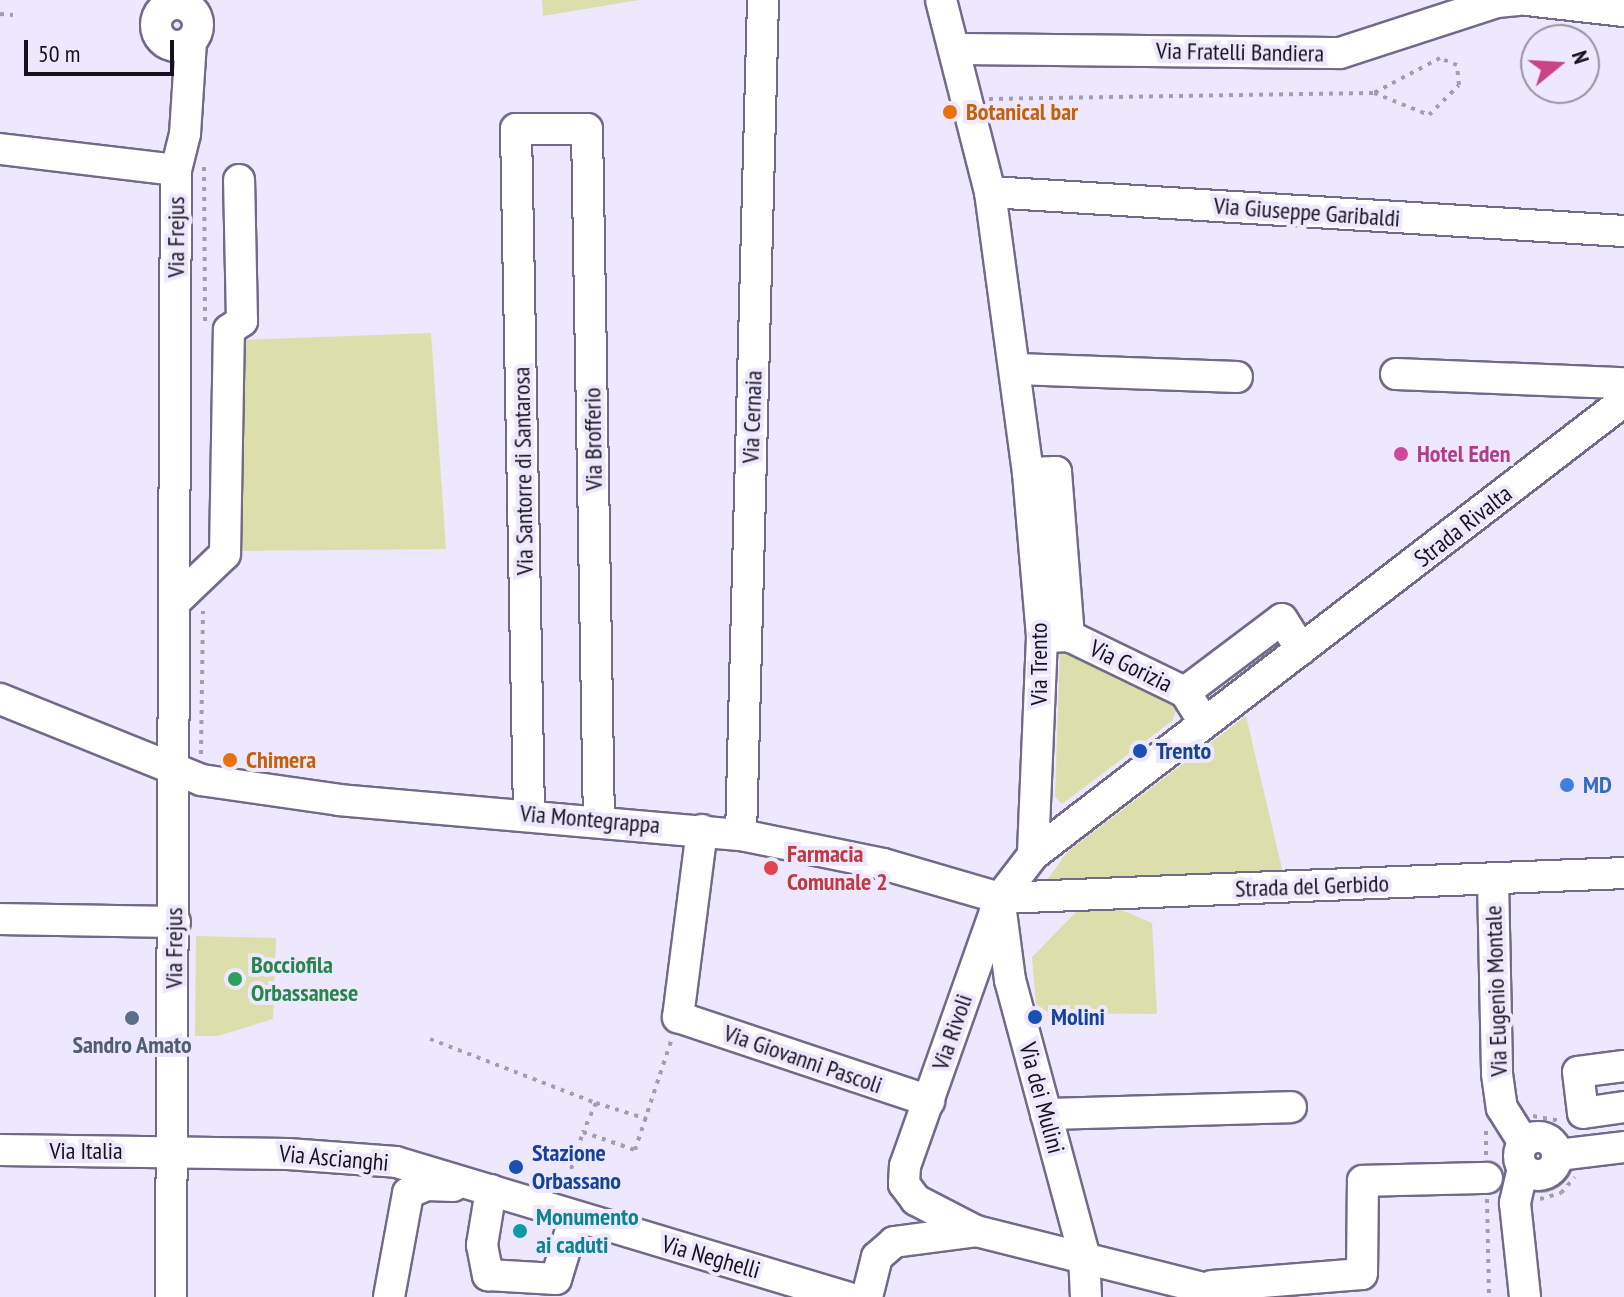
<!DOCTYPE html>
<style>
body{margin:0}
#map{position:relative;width:1624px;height:1297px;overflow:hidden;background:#ede8fd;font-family:"PT Sans Narrow",sans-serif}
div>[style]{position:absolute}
.green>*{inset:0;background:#dcdeac}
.path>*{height:4px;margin-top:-2px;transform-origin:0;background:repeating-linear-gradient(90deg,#a29daf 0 4px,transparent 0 10px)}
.path>.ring{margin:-2px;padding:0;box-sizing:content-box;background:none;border:4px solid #a29daf;border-radius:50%}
.roads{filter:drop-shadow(2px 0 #726a89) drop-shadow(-2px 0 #726a89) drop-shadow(0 2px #726a89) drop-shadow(0 -2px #726a89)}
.minor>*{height:30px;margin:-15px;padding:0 15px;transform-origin:15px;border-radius:15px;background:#fff}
.minor>.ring{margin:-15px;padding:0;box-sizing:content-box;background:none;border:30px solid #fff;border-radius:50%}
.dots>*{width:22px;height:22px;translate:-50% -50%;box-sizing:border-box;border:4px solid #ede8fd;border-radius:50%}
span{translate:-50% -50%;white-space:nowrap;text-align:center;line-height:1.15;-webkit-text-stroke:8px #ede8fd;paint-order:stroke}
.street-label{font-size:24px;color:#15121e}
.food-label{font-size:24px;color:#c56008;font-weight:700}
.left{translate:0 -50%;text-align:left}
.hotel-label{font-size:24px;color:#b23c85;font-weight:700}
.transit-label{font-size:24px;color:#164399;font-weight:700}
.shop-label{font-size:24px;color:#366cbe;font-weight:700}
.health-label{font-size:24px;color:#be3a42;font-weight:700}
.leisure-label{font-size:24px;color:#27864d;font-weight:700}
.service-label{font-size:24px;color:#4e5e75;font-weight:700}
.culture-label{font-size:24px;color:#0d838f;font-weight:700}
.north{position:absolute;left:1520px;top:24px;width:80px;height:80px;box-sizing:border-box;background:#ede8fd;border:2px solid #9792a4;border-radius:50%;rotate:72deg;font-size:22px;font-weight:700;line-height:32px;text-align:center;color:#15121e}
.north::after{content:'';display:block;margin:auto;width:28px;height:36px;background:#c94486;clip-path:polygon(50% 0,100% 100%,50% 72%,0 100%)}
.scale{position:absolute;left:24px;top:40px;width:150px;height:36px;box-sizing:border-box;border:4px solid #15121e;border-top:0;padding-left:10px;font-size:24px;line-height:28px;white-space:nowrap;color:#15121e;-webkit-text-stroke:6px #ede8fd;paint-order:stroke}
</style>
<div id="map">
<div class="green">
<div style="clip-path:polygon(542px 0,639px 0,543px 16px)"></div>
<div style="clip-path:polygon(431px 333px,446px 549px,233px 551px,239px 340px)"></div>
<div style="clip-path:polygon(1060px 647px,1173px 697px,1178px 706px,1172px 721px,1062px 804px,1055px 797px)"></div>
<div style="clip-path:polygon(1246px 716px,1284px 877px,1048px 879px,1067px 852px)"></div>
<div style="clip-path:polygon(1115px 907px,1152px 923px,1157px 1014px,1049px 1013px,1036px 1004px,1032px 957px,1078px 910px)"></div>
<div style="clip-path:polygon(196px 936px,276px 938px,273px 1019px,218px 1036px,195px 1036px)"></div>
</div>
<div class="path">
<div style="left:202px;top:0;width:22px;rotate:90deg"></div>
<div style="left:0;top:14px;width:13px;rotate:4deg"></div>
<div style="left:989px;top:99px;width:385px;rotate:-0.9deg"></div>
<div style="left:1374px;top:93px;width:59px;rotate:21.8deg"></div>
<div style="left:1429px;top:115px;width:42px;rotate:-45deg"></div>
<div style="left:1459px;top:85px;width:20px;rotate:-96deg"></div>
<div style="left:1457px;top:65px;width:18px;rotate:-158deg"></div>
<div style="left:1440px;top:58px;width:75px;rotate:152.1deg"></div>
<div style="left:204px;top:167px;width:155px;rotate:89.6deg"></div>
<div style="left:201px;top:754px;width:143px;rotate:-89.2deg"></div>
<div style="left:430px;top:1039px;width:178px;rotate:21.1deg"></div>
<div style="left:596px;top:1103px;width:32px;rotate:114deg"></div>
<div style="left:596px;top:1103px;width:53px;rotate:17.4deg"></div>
<div style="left:1533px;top:1116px;width:27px;rotate:10deg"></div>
<div class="ring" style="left:1505px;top:1123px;width:64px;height:64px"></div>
<div style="left:1486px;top:1131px;width:24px;rotate:90deg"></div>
<div style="left:565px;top:1188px;width:59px;rotate:-72.2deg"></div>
<div style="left:583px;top:1132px;width:55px;rotate:19.1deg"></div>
<div style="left:635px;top:1150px;width:118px;rotate:-71.7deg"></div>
<div style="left:1487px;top:1199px;width:98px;rotate:88.8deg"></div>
<div style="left:1540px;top:1199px;width:22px;rotate:-16deg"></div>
<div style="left:1561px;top:1193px;width:21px;rotate:-49deg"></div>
</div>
<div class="roads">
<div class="minor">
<div style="left:941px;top:0;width:198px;rotate:75.7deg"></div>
<div style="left:990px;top:192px;width:284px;rotate:82.3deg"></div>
<div style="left:1028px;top:473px;width:165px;rotate:85.1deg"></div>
<div style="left:1042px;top:637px;width:218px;rotate:92.4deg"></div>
<div style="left:1527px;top:0;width:98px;rotate:6.5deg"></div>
<div class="ring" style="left:156px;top:4px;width:12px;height:12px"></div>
<div style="left:954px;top:49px;width:386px;rotate:0.6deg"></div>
<div style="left:1340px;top:53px;width:165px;rotate:-18deg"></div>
<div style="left:1497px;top:2px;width:21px;rotate:-5deg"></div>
<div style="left:0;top:149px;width:177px;rotate:6.8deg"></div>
<div style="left:990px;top:192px;width:635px;rotate:3.52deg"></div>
<div style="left:229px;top:330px;width:16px;rotate:-35deg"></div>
<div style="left:242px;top:321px;width:141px;rotate:-91.2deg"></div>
<div style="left:1017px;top:369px;width:220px;rotate:2.1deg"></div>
<div style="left:1396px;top:374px;width:228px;rotate:2.3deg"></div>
<div style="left:1028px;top:473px;width:28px;rotate:-2deg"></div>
<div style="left:1056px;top:472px;width:165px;rotate:85.5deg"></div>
<div style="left:178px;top:599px;width:65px;rotate:-43.8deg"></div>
<div style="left:225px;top:554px;width:224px;rotate:-89deg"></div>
<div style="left:1048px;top:637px;width:21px;rotate:-3deg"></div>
<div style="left:1069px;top:636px;width:129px;rotate:25.8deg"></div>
<div style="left:1185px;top:692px;width:36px;rotate:58deg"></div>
<div style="left:1185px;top:692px;width:121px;rotate:-37deg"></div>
<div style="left:1282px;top:619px;width:36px;rotate:58deg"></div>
<div style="left:0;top:699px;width:217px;rotate:21.9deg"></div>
<div style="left:201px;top:780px;width:139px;rotate:8.2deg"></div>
<div style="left:339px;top:800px;width:404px;rotate:5deg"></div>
<div style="left:741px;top:835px;width:145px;rotate:11.5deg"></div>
<div style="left:883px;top:864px;width:122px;rotate:16.2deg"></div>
<div style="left:1000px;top:898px;width:625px;rotate:-2.29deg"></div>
<div style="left:529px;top:813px;width:684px;rotate:-91.09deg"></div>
<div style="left:516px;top:129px;width:71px"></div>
<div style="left:587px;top:129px;width:691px;rotate:89.01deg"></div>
<div style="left:702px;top:830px;width:189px;rotate:97.3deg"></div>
<div style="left:678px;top:1017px;width:265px;rotate:18.5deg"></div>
<div style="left:741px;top:835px;width:835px;rotate:-88.49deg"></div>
<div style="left:1493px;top:880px;width:194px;rotate:88.8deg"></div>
<div style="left:1497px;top:1074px;width:34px;rotate:82deg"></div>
<div style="left:1502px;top:1108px;width:41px;rotate:57.8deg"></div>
<div style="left:1000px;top:904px;width:77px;rotate:82.5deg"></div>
<div style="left:1010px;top:980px;width:285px;rotate:74.9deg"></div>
<div style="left:1084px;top:1255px;width:42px;rotate:87.3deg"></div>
<div style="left:0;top:919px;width:175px;rotate:1deg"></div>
<div style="left:1624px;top:1066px;width:46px;rotate:172.6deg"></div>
<div style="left:1578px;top:1072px;width:41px;rotate:83deg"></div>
<div style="left:1583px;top:1113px;width:41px;rotate:-8.3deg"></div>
<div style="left:1046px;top:1114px;width:245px;rotate:-1.6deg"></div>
<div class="ring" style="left:1519px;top:1137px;width:8px;height:8px"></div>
<div style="left:0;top:1150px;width:288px;rotate:0.8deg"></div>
<div style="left:288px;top:1154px;width:108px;rotate:4.2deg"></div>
<div style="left:396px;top:1162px;width:471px;rotate:16.7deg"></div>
<div style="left:1558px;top:1155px;width:66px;rotate:-6.9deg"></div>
<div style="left:1523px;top:1168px;width:36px;rotate:103deg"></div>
<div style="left:1515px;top:1203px;width:95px;rotate:83.9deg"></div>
<div style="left:491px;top:1190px;width:56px;rotate:99.3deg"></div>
<div style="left:482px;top:1245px;width:31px;rotate:79deg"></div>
<div style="left:488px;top:1275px;width:68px;rotate:3.4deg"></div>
<div style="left:556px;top:1279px;width:65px;rotate:-73deg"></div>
<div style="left:1212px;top:1286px;width:150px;rotate:-4.6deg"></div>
<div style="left:1362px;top:1274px;width:93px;rotate:-89.4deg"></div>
<div style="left:1363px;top:1181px;width:124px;rotate:-1.4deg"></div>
<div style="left:171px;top:1297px;width:1127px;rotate:-89.75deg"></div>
<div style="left:176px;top:170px;width:37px;rotate:-76deg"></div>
<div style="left:185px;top:134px;width:93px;rotate:-86.3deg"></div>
<div style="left:389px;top:1297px;width:106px;rotate:-79.6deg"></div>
<div style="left:408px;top:1193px;width:21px;rotate:-23deg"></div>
<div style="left:427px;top:1185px;width:26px;rotate:2deg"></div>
<div style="left:867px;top:1297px;width:41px;rotate:-76deg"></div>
<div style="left:877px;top:1257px;width:23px;rotate:-41deg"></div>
<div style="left:894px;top:1242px;width:83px;rotate:-7.6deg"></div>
<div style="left:1239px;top:1297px;width:271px;rotate:-165.9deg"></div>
<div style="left:976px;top:1231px;width:68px;rotate:-152.7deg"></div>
<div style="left:916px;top:1200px;width:20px;rotate:-127deg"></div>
<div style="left:904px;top:1184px;width:18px;rotate:-87deg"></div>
<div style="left:905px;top:1166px;width:284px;rotate:-70.5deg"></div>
<div style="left:1000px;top:898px;width:54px;rotate:-52.5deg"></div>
<div style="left:1033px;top:855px;width:745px;rotate:-37.53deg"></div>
</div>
</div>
<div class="dots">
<div style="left:950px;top:112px;background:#e8710a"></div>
<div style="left:1401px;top:454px;background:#d1479c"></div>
<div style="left:1140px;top:751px;background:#1a4fb4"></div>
<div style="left:230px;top:760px;background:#e8710a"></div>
<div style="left:1567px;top:785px;background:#3f7fe0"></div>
<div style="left:771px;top:868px;background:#e0444e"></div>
<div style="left:235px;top:979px;background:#2e9e5b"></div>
<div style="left:1035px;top:1017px;background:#1a4fb4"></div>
<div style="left:132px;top:1018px;background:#5c6f8a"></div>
<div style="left:516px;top:1167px;background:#1a4fb4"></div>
<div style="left:520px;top:1231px;background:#0f9aa8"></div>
</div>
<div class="street-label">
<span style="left:1240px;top:52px;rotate:1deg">Via Fratelli Bandiera</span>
<span style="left:1307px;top:212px;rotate:4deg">Via Giuseppe Garibaldi</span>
<span style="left:176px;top:237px;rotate:-90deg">Via Frejus</span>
<span style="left:752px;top:417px;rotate:-88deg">Via Cernaia</span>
<span style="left:593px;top:439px;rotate:-91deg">Via Brofferio</span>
<span style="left:523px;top:471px;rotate:-91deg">Via Santorre di Santarosa</span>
<span style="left:1463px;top:526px;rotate:-38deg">Strada Rivalta</span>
<span style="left:1039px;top:664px;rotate:-90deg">Via Trento</span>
<span style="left:1131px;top:666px;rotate:26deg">Via Gorizia</span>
<span style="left:590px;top:819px;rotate:5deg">Via Montegrappa</span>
<span style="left:1312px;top:886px;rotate:-2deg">Strada del Gerbido</span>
<span style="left:174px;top:948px;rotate:-90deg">Via Frejus</span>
<span style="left:1496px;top:991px;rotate:-92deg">Via Eugenio Montale</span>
<span style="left:952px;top:1032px;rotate:-71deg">Via Rivoli</span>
<span style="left:803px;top:1059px;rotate:19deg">Via Giovanni Pascoli</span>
<span style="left:1042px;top:1098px;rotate:75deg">Via dei Mulini</span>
<span style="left:86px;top:1151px">Via Italia</span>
<span style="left:334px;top:1158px;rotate:5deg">Via Ascianghi</span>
<span style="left:711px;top:1257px;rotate:16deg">Via Neghelli</span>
</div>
<div class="food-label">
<span class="left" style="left:966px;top:112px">Botanical bar</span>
<span class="left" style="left:246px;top:760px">Chimera</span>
</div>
<div class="hotel-label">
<span class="left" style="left:1417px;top:454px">Hotel Eden</span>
</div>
<div class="transit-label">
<span class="left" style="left:1156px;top:751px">Trento</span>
<span class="left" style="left:1051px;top:1017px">Molini</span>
<span class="left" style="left:532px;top:1167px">Stazione<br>Orbassano</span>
</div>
<div class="shop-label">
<span class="left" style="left:1583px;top:785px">MD</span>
</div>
<div class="health-label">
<span class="left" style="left:787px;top:868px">Farmacia<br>Comunale 2</span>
</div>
<div class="leisure-label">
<span class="left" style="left:251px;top:979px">Bocciofila<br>Orbassanese</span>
</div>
<div class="service-label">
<span style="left:132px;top:1045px">Sandro Amato</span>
</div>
<div class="culture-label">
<span class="left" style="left:536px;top:1231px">Monumento<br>ai caduti</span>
</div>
<div class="north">N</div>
<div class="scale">50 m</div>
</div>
